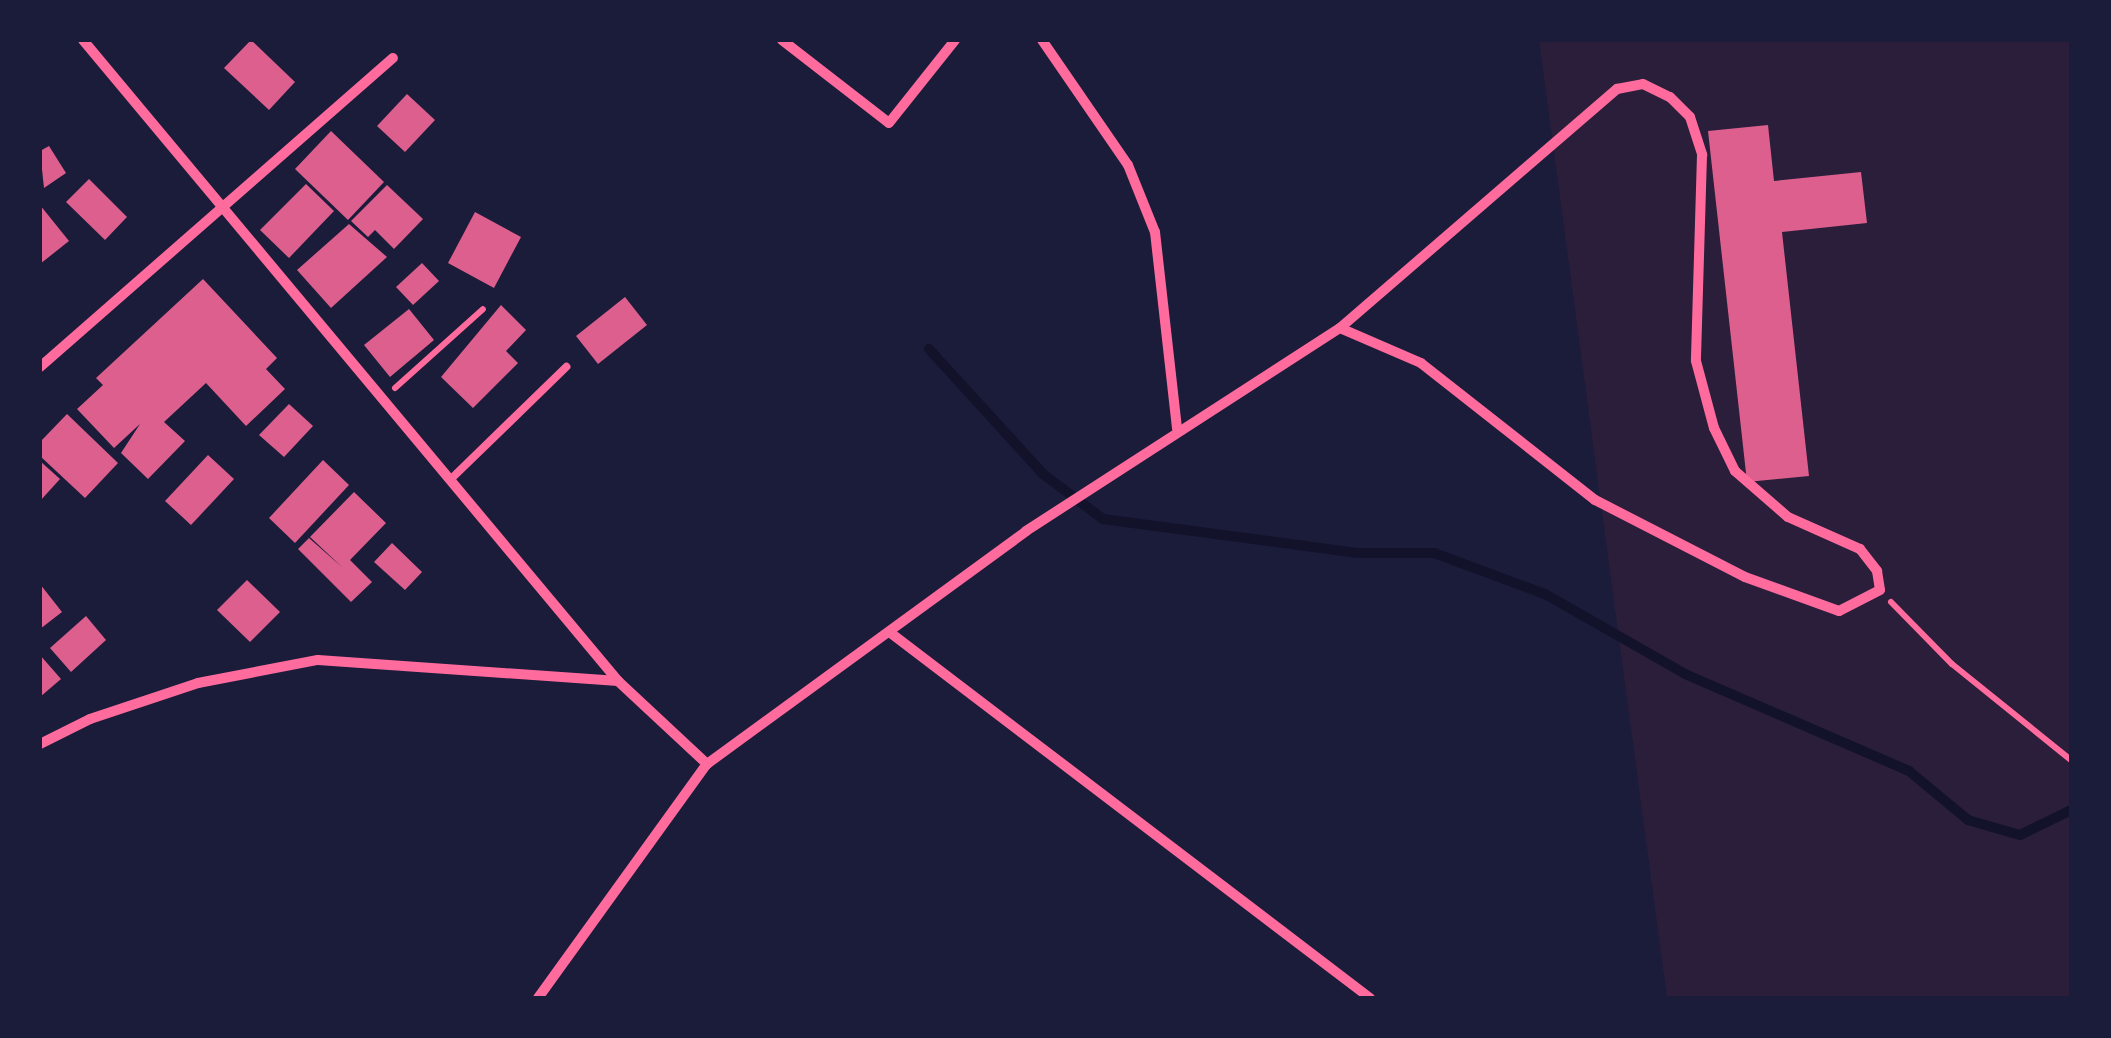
<!DOCTYPE html>
<style>
body{margin:0}
#map{position:relative;width:2111px;height:1038px;overflow:hidden;background:#1b1b3a;font-family:"Asap Condensed",sans-serif}
div>[style]{position:absolute}
.green>*{inset:0;background:#2a1e3b}
.stream>*{height:10px;margin:-5px;padding:0 5px;transform-origin:5px;border-radius:5px;background:#12122b}
.building>*{inset:0;background:#dd5f8e}
.path>*{height:6px;margin:-3px;padding:0 3px;transform-origin:3px;border-radius:3px;background:#ff6b9d}
.service>*{height:8px;margin:-4px;padding:0 4px;transform-origin:4px;border-radius:4px;background:#ff6b9d}
.minor>*{height:10px;margin:-5px;padding:0 5px;transform-origin:5px;border-radius:5px;background:#ff6b9d}
span{translate:-50% -50%;white-space:nowrap;text-align:center;line-height:1.15;-webkit-text-stroke:10px #1b1b3a;paint-order:stroke}
.frame{position:absolute;inset:0;border:42px solid #1b1b3a;pointer-events:none}
</style>
<div id="map">
<div class="green">
<div style="clip-path:polygon(1539px 40px,2071px 40px,2071px 998px,1667px 998px)"></div>
</div>
<div class="stream">
<div style="left:929px;top:349px;width:169px;rotate:47.6deg"></div>
<div style="left:1043px;top:474px;width:75px;rotate:36.9deg"></div>
<div style="left:1103px;top:519px;width:256px;rotate:7.6deg"></div>
<div style="left:1357px;top:553px;width:77px"></div>
<div style="left:1434px;top:553px;width:118px;rotate:20.3deg"></div>
<div style="left:1545px;top:594px;width:161px;rotate:29.7deg"></div>
<div style="left:1685px;top:674px;width:244px;rotate:23.4deg"></div>
<div style="left:1909px;top:771px;width:77px;rotate:39.7deg"></div>
<div style="left:1968px;top:820px;width:54px;rotate:16.1deg"></div>
<div style="left:2020px;top:835px;width:57px;rotate:-26.1deg"></div>
</div>
<div class="building">
<div style="clip-path:polygon(251px 40px,295px 82px,269px 110px,224px 68px)"></div>
<div style="clip-path:polygon(407px 94px,435px 120px,405px 152px,377px 126px)"></div>
<div style="clip-path:polygon(1768px 125px,1774px 181px,1861px 172px,1867px 223px,1782px 232px,1809px 476px,1747px 482px,1708px 131px)"></div>
<div style="clip-path:polygon(331px 131px,384px 182px,348px 220px,295px 169px)"></div>
<div style="clip-path:polygon(49px 146px,66px 173px,44px 188px,40px 151px)"></div>
<div style="clip-path:polygon(89px 179px,127px 217px,105px 240px,66px 202px)"></div>
<div style="clip-path:polygon(306px 184px,334px 211px,289px 258px,260px 230px)"></div>
<div style="clip-path:polygon(387px 185px,423px 219px,394px 249px,375px 230px,368px 237px,351px 221px)"></div>
<div style="clip-path:polygon(40px 205px,69px 241px,40px 264px)"></div>
<div style="clip-path:polygon(475px 212px,521px 237px,494px 288px,448px 263px)"></div>
<div style="clip-path:polygon(349px 224px,387px 257px,331px 308px,297px 270px)"></div>
<div style="clip-path:polygon(422px 263px,439px 281px,413px 305px,396px 287px)"></div>
<div style="clip-path:polygon(203px 279px,277px 358px,266px 369px,285px 389px,246px 426px,206px 383px,164px 422px,185px 441px,148px 479px,121px 453px,140px 424px,114px 448px,77px 409px,103px 385px,96px 378px)"></div>
<div style="clip-path:polygon(625px 297px,647px 325px,598px 364px,576px 336px)"></div>
<div style="clip-path:polygon(501px 305px,526px 330px,506px 351px,518px 363px,473px 408px,441px 377px)"></div>
<div style="clip-path:polygon(409px 309px,434px 340px,390px 377px,364px 345px)"></div>
<div style="clip-path:polygon(289px 404px,313px 426px,284px 457px,259px 435px)"></div>
<div style="clip-path:polygon(67px 414px,118px 463px,85px 498px,40px 456px,40px 442px)"></div>
<div style="clip-path:polygon(208px 455px,234px 479px,191px 525px,165px 501px)"></div>
<div style="clip-path:polygon(323px 460px,349px 485px,295px 543px,269px 518px)"></div>
<div style="clip-path:polygon(40px 461px,60px 479px,40px 501px)"></div>
<div style="clip-path:polygon(354px 492px,386px 523px,350px 560px,372px 582px,351px 602px,298px 549px,309px 538px,343px 568px,310px 537px)"></div>
<div style="clip-path:polygon(392px 543px,422px 572px,405px 590px,374px 562px)"></div>
<div style="clip-path:polygon(247px 580px,280px 612px,250px 642px,217px 610px)"></div>
<div style="clip-path:polygon(40px 584px,62px 612px,40px 629px)"></div>
<div style="clip-path:polygon(86px 616px,106px 640px,71px 672px,50px 648px)"></div>
<div style="clip-path:polygon(40px 655px,61px 679px,40px 697px)"></div>
</div>
<div class="path">
<div style="left:395px;top:388px;width:118px;rotate:-41.9deg"></div>
<div style="left:1891px;top:602px;width:87px;rotate:45.5deg"></div>
<div style="left:1952px;top:664px;width:153px;rotate:38.9deg"></div>
</div>
<div class="service">
<div style="left:451px;top:479px;width:161px;rotate:-44.2deg"></div>
</div>
<div class="minor">
<div style="left:83px;top:40px;width:835px;rotate:50.15deg"></div>
<div style="left:618px;top:681px;width:122px;rotate:43deg"></div>
<div style="left:782px;top:40px;width:135px;rotate:37.8deg"></div>
<div style="left:889px;top:123px;width:106px;rotate:-51.5deg"></div>
<div style="left:1042px;top:40px;width:152px;rotate:55.5deg"></div>
<div style="left:1128px;top:165px;width:72px;rotate:68.1deg"></div>
<div style="left:1155px;top:232px;width:198px;rotate:83.6deg"></div>
<div style="left:40px;top:367px;width:469px;rotate:-41.2deg"></div>
<div style="left:892px;top:634px;width:601px;rotate:37.29deg"></div>
<div style="left:40px;top:744px;width:56px;rotate:-26.6deg"></div>
<div style="left:90px;top:719px;width:114px;rotate:-18.4deg"></div>
<div style="left:198px;top:683px;width:122px;rotate:-10.9deg"></div>
<div style="left:318px;top:660px;width:301px;rotate:4deg"></div>
<div style="left:538px;top:998px;width:289px;rotate:-54.2deg"></div>
<div style="left:707px;top:764px;width:395px;rotate:-36.1deg"></div>
<div style="left:1026px;top:531px;width:374px;rotate:-32.9deg"></div>
<div style="left:1340px;top:328px;width:366px;rotate:-40.8deg"></div>
<div style="left:1617px;top:89px;width:26px;rotate:-11deg"></div>
<div style="left:1643px;top:84px;width:30px;rotate:26deg"></div>
<div style="left:1670px;top:97px;width:28px;rotate:45deg"></div>
<div style="left:1690px;top:117px;width:40px;rotate:72deg"></div>
<div style="left:1702px;top:155px;width:206px;rotate:91.7deg"></div>
<div style="left:1696px;top:361px;width:69px;rotate:75deg"></div>
<div style="left:1714px;top:428px;width:48px;rotate:64deg"></div>
<div style="left:1735px;top:471px;width:70px;rotate:41deg"></div>
<div style="left:1788px;top:517px;width:79px;rotate:24deg"></div>
<div style="left:1860px;top:549px;width:28px;rotate:52deg"></div>
<div style="left:1877px;top:571px;width:19px;rotate:81deg"></div>
<div style="left:1880px;top:590px;width:46px;rotate:152.9deg"></div>
<div style="left:1839px;top:611px;width:100px;rotate:-160.1deg"></div>
<div style="left:1745px;top:577px;width:169px;rotate:-152.8deg"></div>
<div style="left:1595px;top:500px;width:221px;rotate:-141.8deg"></div>
<div style="left:1421px;top:363px;width:88px;rotate:-156.6deg"></div>
</div>
<div class="frame"></div>
</div>
